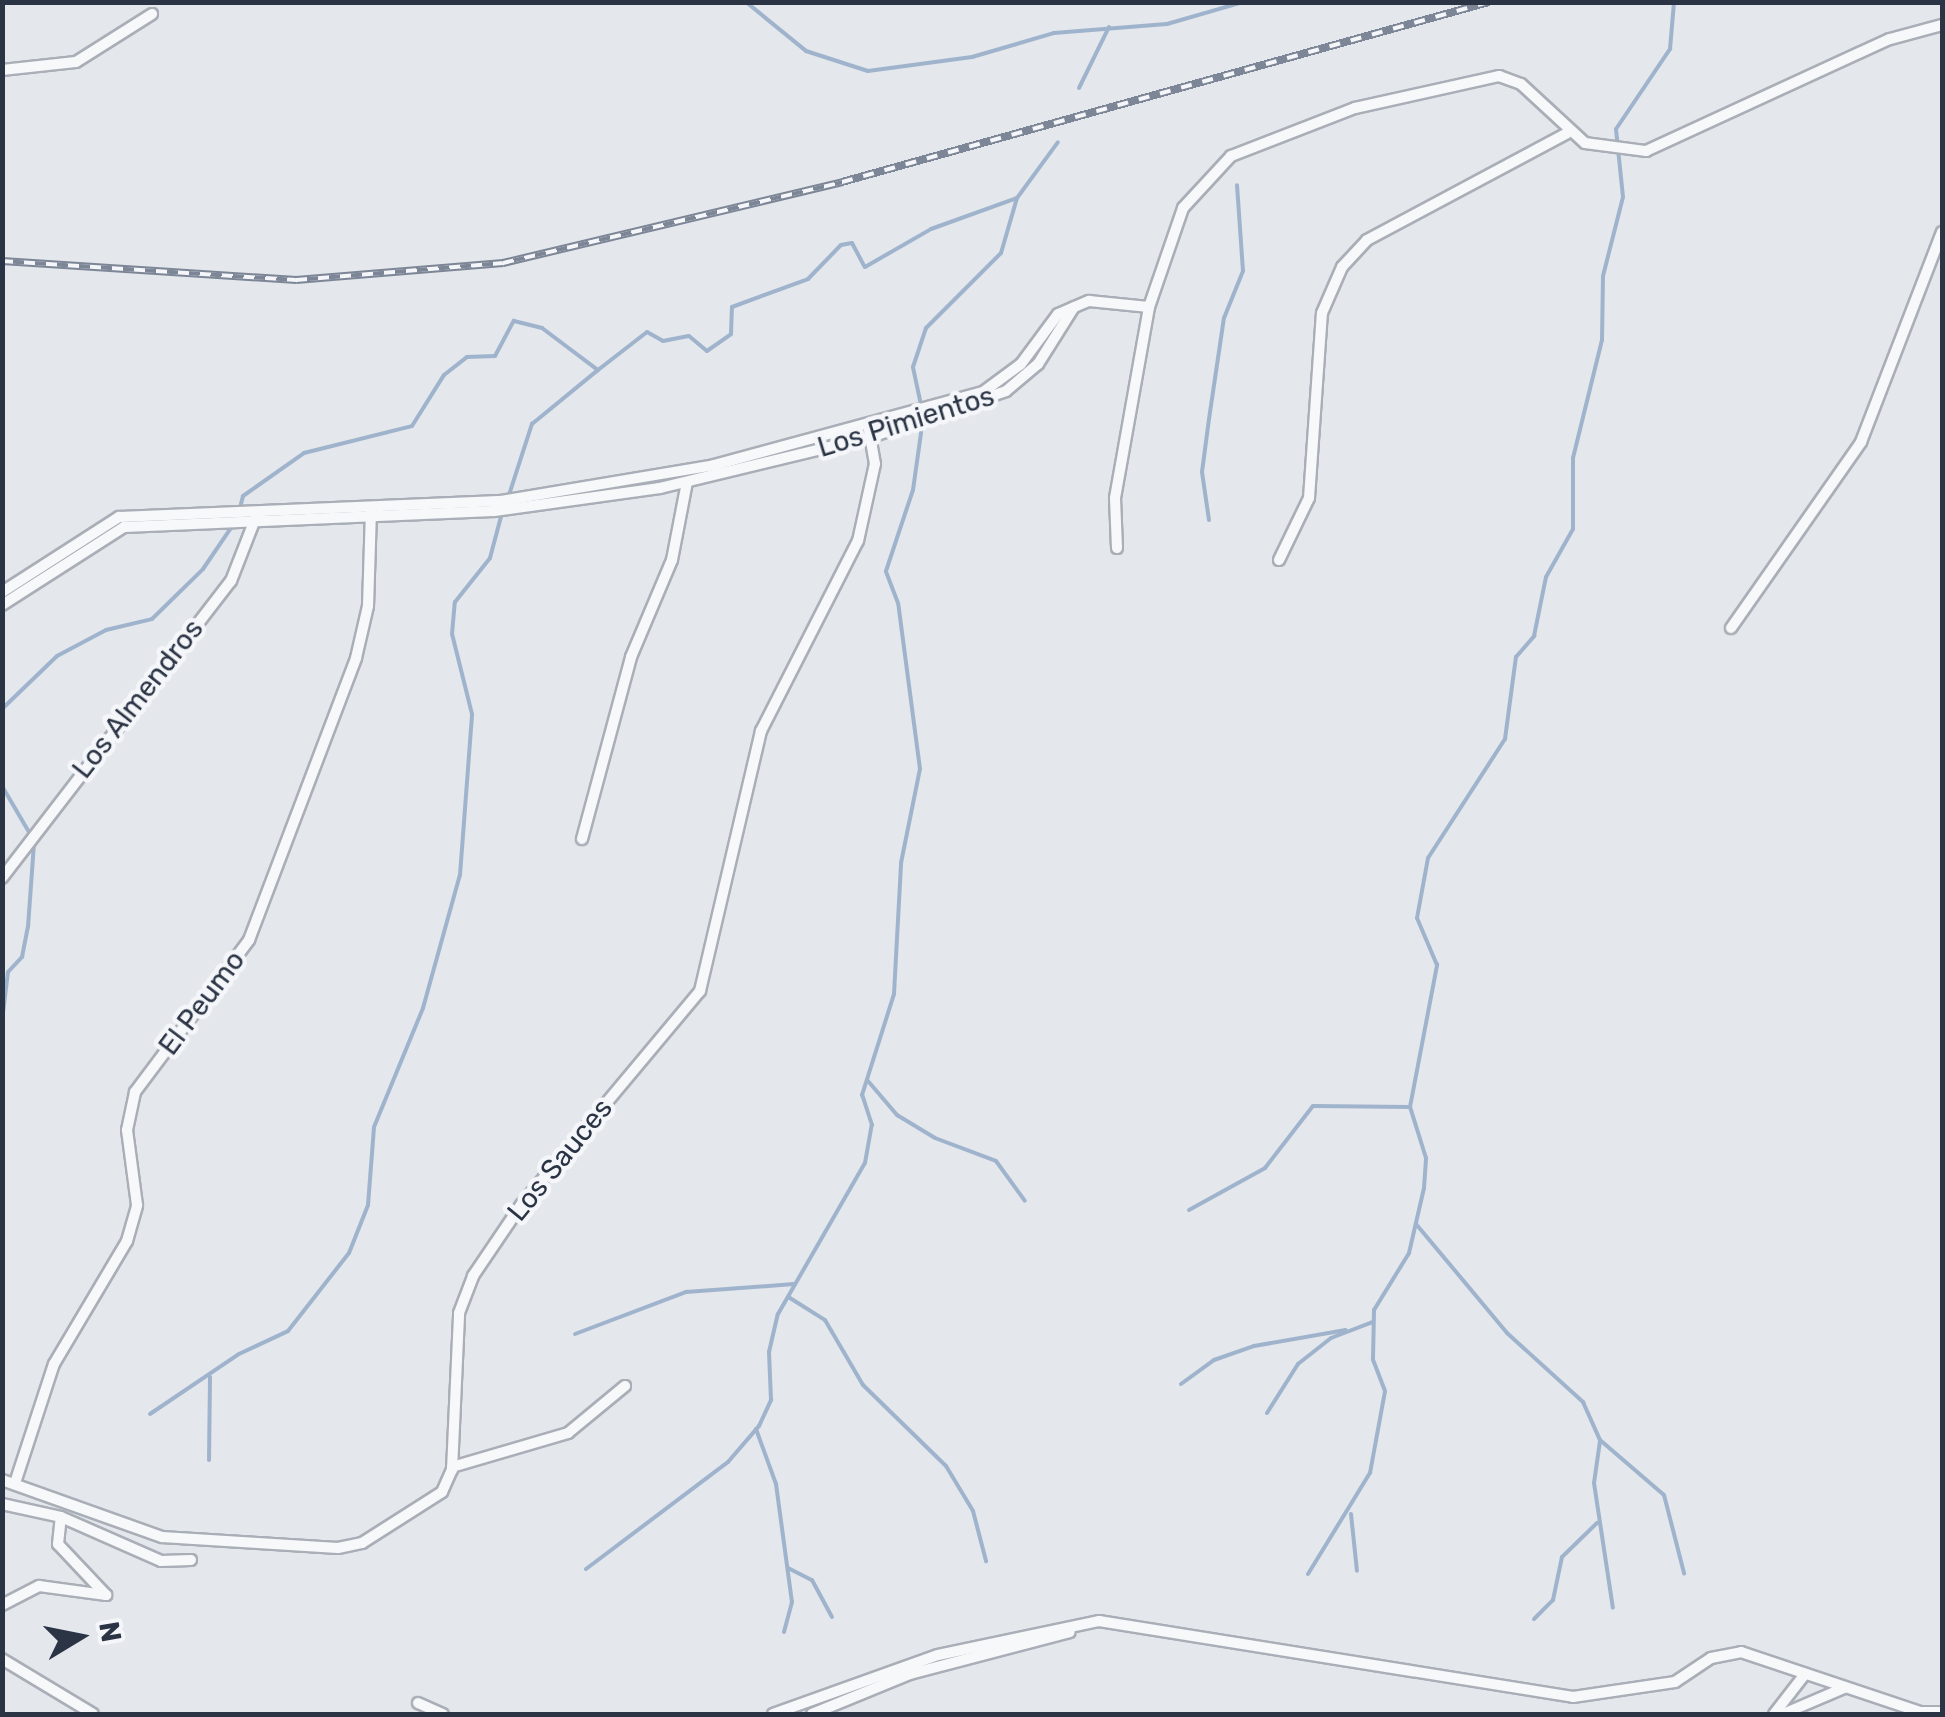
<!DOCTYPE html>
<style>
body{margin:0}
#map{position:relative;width:1945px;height:1717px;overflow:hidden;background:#e4e7ec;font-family:Rubik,sans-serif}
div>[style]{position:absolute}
.stream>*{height:4px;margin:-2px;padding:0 2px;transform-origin:2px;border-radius:2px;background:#9fb4cc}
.roads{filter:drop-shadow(2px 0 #a9aeb7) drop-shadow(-2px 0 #a9aeb7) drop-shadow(0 2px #a9aeb7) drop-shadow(0 -2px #a9aeb7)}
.minor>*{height:10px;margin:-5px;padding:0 5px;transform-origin:5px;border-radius:5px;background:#f7f8fa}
.rail>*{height:8px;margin-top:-4px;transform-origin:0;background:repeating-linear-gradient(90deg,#f4f6f9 0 11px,#7d8696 0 22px);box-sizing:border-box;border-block:2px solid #7d8696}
span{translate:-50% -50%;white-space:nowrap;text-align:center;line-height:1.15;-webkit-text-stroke:9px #f4f6f9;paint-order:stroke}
.street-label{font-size:28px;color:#2b3445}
.frame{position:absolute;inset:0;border:5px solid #2b3445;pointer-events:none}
.north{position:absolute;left:30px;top:1587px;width:100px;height:100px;-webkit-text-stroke:8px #f4f6f9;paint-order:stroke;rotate:80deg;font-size:28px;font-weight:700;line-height:40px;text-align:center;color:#2b3445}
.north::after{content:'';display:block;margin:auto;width:35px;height:45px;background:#2b3445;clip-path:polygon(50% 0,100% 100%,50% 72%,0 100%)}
</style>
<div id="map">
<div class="stream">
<div style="left:746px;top:2px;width:77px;rotate:39.2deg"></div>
<div style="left:806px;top:51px;width:65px;rotate:17.9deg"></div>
<div style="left:868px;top:71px;width:105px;rotate:-7.7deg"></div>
<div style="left:972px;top:57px;width:85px;rotate:-16.3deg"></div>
<div style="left:1054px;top:33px;width:113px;rotate:-4.6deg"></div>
<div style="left:1167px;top:24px;width:79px;rotate:-16.1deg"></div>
<div style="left:1079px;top:88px;width:68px;rotate:-63.8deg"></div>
<div style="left:921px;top:405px;width:39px;rotate:-102deg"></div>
<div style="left:913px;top:367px;width:41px;rotate:-71.6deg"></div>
<div style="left:926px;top:328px;width:106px;rotate:-45deg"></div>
<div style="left:1001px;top:253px;width:57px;rotate:-73.8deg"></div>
<div style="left:509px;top:495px;width:75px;rotate:-72.1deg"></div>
<div style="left:532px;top:424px;width:85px;rotate:-39.3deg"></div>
<div style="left:239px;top:512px;width:16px;rotate:-76deg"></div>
<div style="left:243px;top:496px;width:75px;rotate:-35.2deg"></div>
<div style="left:304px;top:453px;width:111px;rotate:-14deg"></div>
<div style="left:412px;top:426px;width:60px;rotate:-57.9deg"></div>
<div style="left:444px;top:375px;width:29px;rotate:-38deg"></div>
<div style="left:467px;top:357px;width:28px;rotate:-2deg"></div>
<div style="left:495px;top:356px;width:40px;rotate:-62deg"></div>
<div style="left:514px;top:321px;width:29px;rotate:14deg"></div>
<div style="left:542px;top:328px;width:70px;rotate:36.9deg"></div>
<div style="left:598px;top:370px;width:62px;rotate:-37.8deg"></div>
<div style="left:647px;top:332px;width:18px;rotate:29deg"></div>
<div style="left:663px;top:341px;width:26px;rotate:-11deg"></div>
<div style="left:689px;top:336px;width:23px;rotate:40deg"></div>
<div style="left:707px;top:351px;width:29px;rotate:-35deg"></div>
<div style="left:731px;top:334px;width:27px;rotate:-88deg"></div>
<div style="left:732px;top:307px;width:81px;rotate:-20.2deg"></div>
<div style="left:808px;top:279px;width:47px;rotate:-45.9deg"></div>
<div style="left:841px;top:245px;width:11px;rotate:-10deg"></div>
<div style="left:852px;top:243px;width:27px;rotate:62deg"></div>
<div style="left:865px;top:267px;width:76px;rotate:-29.9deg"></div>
<div style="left:931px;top:229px;width:91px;rotate:-19.8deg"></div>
<div style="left:1017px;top:198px;width:69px;rotate:-53.8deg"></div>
<div style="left:1209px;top:520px;width:49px;rotate:-98.3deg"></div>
<div style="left:1202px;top:472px;width:53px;rotate:-82.5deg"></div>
<div style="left:1209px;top:419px;width:102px;rotate:-81.6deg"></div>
<div style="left:1224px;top:318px;width:51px;rotate:-68deg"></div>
<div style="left:1243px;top:271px;width:86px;rotate:-94deg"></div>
<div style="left:2px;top:709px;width:76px;rotate:-43.9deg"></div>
<div style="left:57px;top:656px;width:55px;rotate:-28deg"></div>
<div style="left:106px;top:630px;width:47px;rotate:-13.4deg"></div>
<div style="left:152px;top:619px;width:71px;rotate:-44.4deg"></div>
<div style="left:203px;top:569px;width:53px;rotate:-55.7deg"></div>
<div style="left:2px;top:786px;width:56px;rotate:59.7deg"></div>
<div style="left:2px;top:1021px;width:49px;rotate:-83deg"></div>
<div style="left:8px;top:972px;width:21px;rotate:-47deg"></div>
<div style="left:22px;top:957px;width:31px;rotate:-79deg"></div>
<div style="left:28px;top:927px;width:84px;rotate:-85.9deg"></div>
<div style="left:868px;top:1081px;width:45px;rotate:49.5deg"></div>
<div style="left:897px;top:1115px;width:44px;rotate:31.2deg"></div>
<div style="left:935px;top:1138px;width:65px;rotate:20.7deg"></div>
<div style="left:996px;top:1161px;width:49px;rotate:54.1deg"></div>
<div style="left:1189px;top:1210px;width:87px;rotate:-28.9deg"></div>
<div style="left:1265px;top:1168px;width:78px;rotate:-52.3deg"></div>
<div style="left:1313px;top:1106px;width:97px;rotate:0.6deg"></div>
<div style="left:1416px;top:1224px;width:142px;rotate:50.1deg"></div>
<div style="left:1507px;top:1333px;width:103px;rotate:42.2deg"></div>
<div style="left:1583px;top:1402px;width:42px;rotate:65.9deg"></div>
<div style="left:1600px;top:1440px;width:84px;rotate:40.7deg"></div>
<div style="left:1664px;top:1495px;width:81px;rotate:75.6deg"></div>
<div style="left:790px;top:1298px;width:41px;rotate:32.2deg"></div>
<div style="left:825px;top:1320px;width:75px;rotate:59.7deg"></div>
<div style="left:863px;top:1385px;width:116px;rotate:44.3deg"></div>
<div style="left:946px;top:1466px;width:52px;rotate:59deg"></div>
<div style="left:973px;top:1511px;width:52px;rotate:75.4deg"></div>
<div style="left:575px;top:1334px;width:119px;rotate:-20.7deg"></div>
<div style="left:686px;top:1292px;width:108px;rotate:-4.2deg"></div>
<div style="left:1181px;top:1384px;width:41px;rotate:-36deg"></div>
<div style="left:1214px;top:1360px;width:42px;rotate:-19.3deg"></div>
<div style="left:1254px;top:1346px;width:93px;rotate:-9.9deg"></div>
<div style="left:1267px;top:1413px;width:58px;rotate:-57.7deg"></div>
<div style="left:1298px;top:1364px;width:42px;rotate:-38.2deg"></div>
<div style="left:1331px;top:1338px;width:45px;rotate:-20.9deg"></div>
<div style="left:150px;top:1414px;width:107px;rotate:-34deg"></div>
<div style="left:239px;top:1354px;width:54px;rotate:-25.1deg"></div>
<div style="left:288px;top:1331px;width:99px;rotate:-52deg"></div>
<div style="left:349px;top:1253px;width:52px;rotate:-68.4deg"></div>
<div style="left:368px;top:1205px;width:78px;rotate:-85.6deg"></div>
<div style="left:374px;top:1127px;width:129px;rotate:-67.6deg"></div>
<div style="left:423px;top:1008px;width:138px;rotate:-74.5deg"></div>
<div style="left:460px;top:875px;width:161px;rotate:-85.7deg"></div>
<div style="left:472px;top:714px;width:82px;rotate:-104deg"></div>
<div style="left:452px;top:634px;width:32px;rotate:-85deg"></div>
<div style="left:455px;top:602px;width:56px;rotate:-51.5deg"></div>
<div style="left:490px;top:558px;width:47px;rotate:-75.1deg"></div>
<div style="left:756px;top:1429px;width:59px;rotate:70deg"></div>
<div style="left:776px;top:1484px;width:119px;rotate:82.3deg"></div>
<div style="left:792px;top:1602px;width:31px;rotate:105deg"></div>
<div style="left:1600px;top:1441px;width:42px;rotate:98.1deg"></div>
<div style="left:1594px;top:1483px;width:126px;rotate:81.4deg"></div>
<div style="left:209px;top:1460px;width:83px;rotate:-89.3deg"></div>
<div style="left:1351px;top:1514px;width:57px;rotate:84deg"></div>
<div style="left:788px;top:1568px;width:27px;rotate:27deg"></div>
<div style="left:812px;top:1580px;width:42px;rotate:61.6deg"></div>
<div style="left:586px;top:1569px;width:178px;rotate:-37deg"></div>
<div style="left:728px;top:1462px;width:48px;rotate:-49.3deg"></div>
<div style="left:759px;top:1426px;width:29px;rotate:-65deg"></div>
<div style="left:771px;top:1400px;width:48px;rotate:-92.4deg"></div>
<div style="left:769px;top:1352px;width:39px;rotate:-77deg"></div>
<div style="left:778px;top:1314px;width:174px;rotate:-60.1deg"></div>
<div style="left:865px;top:1163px;width:39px;rotate:-80deg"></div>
<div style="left:872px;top:1125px;width:32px;rotate:-108deg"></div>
<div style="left:862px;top:1095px;width:106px;rotate:-72.4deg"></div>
<div style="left:894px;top:994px;width:131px;rotate:-86.9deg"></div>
<div style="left:901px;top:863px;width:96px;rotate:-78.6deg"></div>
<div style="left:920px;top:769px;width:167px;rotate:-97.5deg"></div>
<div style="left:898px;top:603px;width:34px;rotate:-111deg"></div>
<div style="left:886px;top:571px;width:85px;rotate:-71.6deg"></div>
<div style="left:913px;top:490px;width:72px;rotate:-82deg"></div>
<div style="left:1308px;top:1574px;width:119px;rotate:-58.5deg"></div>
<div style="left:1370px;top:1473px;width:83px;rotate:-79.6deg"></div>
<div style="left:1385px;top:1391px;width:34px;rotate:-111deg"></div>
<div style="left:1373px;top:1359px;width:49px;rotate:-88.8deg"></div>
<div style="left:1374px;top:1310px;width:67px;rotate:-58.4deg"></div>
<div style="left:1409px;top:1253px;width:67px;rotate:-77deg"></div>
<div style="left:1424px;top:1188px;width:30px;rotate:-86deg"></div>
<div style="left:1426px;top:1158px;width:53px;rotate:-107.4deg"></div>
<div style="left:1410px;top:1107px;width:145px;rotate:-79.2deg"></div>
<div style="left:1437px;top:965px;width:51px;rotate:-113.1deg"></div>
<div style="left:1417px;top:918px;width:61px;rotate:-79.6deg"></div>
<div style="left:1428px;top:858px;width:142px;rotate:-57.1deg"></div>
<div style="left:1505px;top:739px;width:83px;rotate:-82.4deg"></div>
<div style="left:1516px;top:657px;width:28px;rotate:-49deg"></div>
<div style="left:1534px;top:636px;width:60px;rotate:-78.5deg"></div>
<div style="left:1546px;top:577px;width:55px;rotate:-60.6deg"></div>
<div style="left:1573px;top:529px;width:71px;rotate:-90deg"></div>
<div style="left:1573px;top:458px;width:122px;rotate:-76.2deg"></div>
<div style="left:1602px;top:340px;width:64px;rotate:-89.1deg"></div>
<div style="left:1603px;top:276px;width:81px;rotate:-75.8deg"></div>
<div style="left:1623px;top:197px;width:68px;rotate:-95.9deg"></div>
<div style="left:1616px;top:129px;width:97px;rotate:-56deg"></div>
<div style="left:1670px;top:49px;width:47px;rotate:-85.1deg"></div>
<div style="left:1534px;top:1619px;width:27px;rotate:-45deg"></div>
<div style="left:1553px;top:1600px;width:44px;rotate:-78.2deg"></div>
<div style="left:1562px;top:1557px;width:49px;rotate:-44.2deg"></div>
</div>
<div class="roads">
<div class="minor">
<div style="left:2px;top:70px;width:74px;rotate:-6.2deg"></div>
<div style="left:76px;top:62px;width:90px;rotate:-32.3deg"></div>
<div style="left:1117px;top:548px;width:50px;rotate:-92.3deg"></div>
<div style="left:1115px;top:498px;width:194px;rotate:-79.9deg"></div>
<div style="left:1149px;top:307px;width:105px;rotate:-71deg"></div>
<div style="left:1183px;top:208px;width:71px;rotate:-47.3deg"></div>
<div style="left:1231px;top:156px;width:133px;rotate:-21.2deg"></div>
<div style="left:1355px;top:108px;width:148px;rotate:-12.5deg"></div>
<div style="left:1499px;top:76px;width:23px;rotate:20deg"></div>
<div style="left:1521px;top:84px;width:87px;rotate:42.7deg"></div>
<div style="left:1585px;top:143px;width:62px;rotate:7.5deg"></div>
<div style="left:1646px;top:151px;width:268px;rotate:-24.7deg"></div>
<div style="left:1890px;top:39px;width:54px;rotate:-15.1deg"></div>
<div style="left:1279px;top:560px;width:69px;rotate:-64.2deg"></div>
<div style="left:1309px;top:498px;width:185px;rotate:-86deg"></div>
<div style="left:1322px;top:313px;width:50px;rotate:-66.5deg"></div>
<div style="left:1342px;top:267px;width:37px;rotate:-47deg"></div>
<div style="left:1367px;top:240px;width:227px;rotate:-28.1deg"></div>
<div style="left:2px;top:592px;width:139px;rotate:-32.7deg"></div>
<div style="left:119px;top:517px;width:381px;rotate:-2.4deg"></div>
<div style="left:500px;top:501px;width:217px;rotate:-9.5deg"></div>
<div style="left:714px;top:465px;width:279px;rotate:-15.2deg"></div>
<div style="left:983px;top:392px;width:47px;rotate:-36.4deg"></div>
<div style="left:1021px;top:364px;width:62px;rotate:-53.5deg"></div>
<div style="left:1058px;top:314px;width:34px;rotate:-23deg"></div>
<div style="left:1089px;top:301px;width:60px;rotate:5.7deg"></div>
<div style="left:2px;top:605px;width:145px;rotate:-32.6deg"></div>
<div style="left:124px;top:527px;width:370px;rotate:-2.5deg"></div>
<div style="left:494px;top:511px;width:168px;rotate:-7.9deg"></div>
<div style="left:660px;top:488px;width:217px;rotate:-13.6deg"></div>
<div style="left:871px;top:437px;width:143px;rotate:-18.8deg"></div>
<div style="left:1006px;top:391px;width:42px;rotate:-40.2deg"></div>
<div style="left:1038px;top:364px;width:67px;rotate:-57.7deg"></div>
<div style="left:1731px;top:628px;width:227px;rotate:-55deg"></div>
<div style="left:1861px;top:442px;width:225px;rotate:-68.9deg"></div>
<div style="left:582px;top:839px;width:188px;rotate:-74.9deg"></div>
<div style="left:631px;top:657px;width:105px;rotate:-67.1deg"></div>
<div style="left:672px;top:560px;width:79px;rotate:-79.1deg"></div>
<div style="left:2px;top:878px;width:375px;rotate:-52.4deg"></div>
<div style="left:231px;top:581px;width:69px;rotate:-68.7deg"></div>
<div style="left:452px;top:1467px;width:121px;rotate:-16.3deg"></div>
<div style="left:568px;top:1433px;width:74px;rotate:-39.5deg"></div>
<div style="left:2px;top:1480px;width:170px;rotate:19.6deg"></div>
<div style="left:162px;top:1537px;width:176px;rotate:3.6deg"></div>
<div style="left:338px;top:1548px;width:25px;rotate:-12deg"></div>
<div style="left:362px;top:1543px;width:95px;rotate:-32.5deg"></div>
<div style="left:442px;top:1492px;width:24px;rotate:-66deg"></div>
<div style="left:452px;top:1470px;width:157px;rotate:-87.4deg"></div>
<div style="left:459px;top:1313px;width:40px;rotate:-69deg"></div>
<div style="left:473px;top:1276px;width:86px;rotate:-55.9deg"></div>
<div style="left:521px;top:1205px;width:279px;rotate:-50.1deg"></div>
<div style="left:700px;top:991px;width:267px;rotate:-76.8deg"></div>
<div style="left:761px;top:731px;width:213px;rotate:-63deg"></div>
<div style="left:858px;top:541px;width:79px;rotate:-77.6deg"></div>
<div style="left:875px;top:464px;width:40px;rotate:-100deg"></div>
<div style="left:15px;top:1483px;width:125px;rotate:-71.9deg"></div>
<div style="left:54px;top:1364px;width:143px;rotate:-59.3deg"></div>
<div style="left:127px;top:1241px;width:37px;rotate:-74deg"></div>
<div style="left:137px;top:1205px;width:76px;rotate:-97.6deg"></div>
<div style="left:127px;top:1130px;width:39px;rotate:-78deg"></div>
<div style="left:135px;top:1092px;width:190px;rotate:-53.1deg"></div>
<div style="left:249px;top:940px;width:302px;rotate:-69.2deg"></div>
<div style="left:356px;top:658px;width:53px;rotate:-77deg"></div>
<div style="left:368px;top:606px;width:93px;rotate:-88.2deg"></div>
<div style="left:2px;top:1504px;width:60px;rotate:12.4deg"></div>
<div style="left:61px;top:1517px;width:109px;rotate:23.7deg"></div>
<div style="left:161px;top:1561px;width:30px;rotate:-2deg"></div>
<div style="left:2px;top:1605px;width:42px;rotate:-27.2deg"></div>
<div style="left:39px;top:1586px;width:68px;rotate:7.7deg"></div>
<div style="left:106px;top:1595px;width:70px;rotate:-133.3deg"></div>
<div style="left:58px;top:1544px;width:27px;rotate:-84deg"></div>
<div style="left:2px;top:1659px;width:106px;rotate:31.1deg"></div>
<div style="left:418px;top:1703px;width:27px;rotate:24deg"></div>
<div style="left:773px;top:1714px;width:175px;rotate:-19.7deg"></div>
<div style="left:938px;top:1655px;width:165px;rotate:-11.9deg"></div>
<div style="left:1099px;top:1621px;width:480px;rotate:9.1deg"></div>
<div style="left:1573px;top:1697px;width:103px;rotate:-8.4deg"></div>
<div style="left:1675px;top:1682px;width:43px;rotate:-33.7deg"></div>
<div style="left:1711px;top:1658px;width:31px;rotate:-11deg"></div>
<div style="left:1741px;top:1652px;width:189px;rotate:18.5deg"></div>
<div style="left:1920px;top:1712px;width:22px"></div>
<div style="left:812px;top:1714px;width:106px;rotate:-22.2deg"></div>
<div style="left:910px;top:1674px;width:165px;rotate:-14.7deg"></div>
<div style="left:1774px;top:1714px;width:51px;rotate:-52.2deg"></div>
<div style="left:1783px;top:1714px;width:66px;rotate:-23.1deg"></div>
</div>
</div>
<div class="rail">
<div style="left:2px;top:261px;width:295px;rotate:3.7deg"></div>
<div style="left:296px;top:280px;width:208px;rotate:-4.7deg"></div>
<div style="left:503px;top:263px;width:349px;rotate:-13.4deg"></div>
<div style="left:842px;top:182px;width:672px;rotate:-15.55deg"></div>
</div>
<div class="street-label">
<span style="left:906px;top:422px;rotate:-17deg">Los Pimientos</span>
<span style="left:138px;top:699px;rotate:-52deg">Los Almendros</span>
<span style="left:202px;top:1003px;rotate:-53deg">El Peumo</span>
<span style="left:560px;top:1160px;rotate:-51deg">Los Sauces</span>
</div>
<div class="frame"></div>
<div class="north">N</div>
</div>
